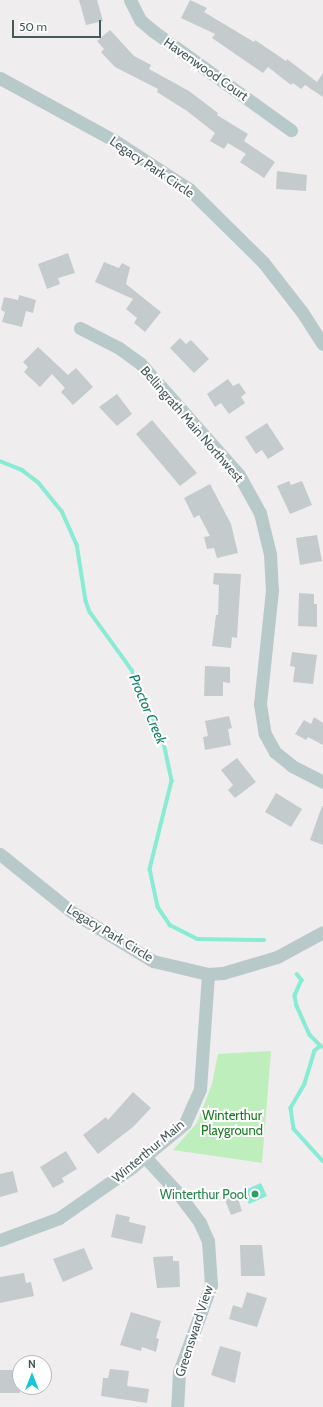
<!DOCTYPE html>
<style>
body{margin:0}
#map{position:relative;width:323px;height:1407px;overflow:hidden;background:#f0edee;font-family:Cabin,sans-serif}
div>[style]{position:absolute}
.green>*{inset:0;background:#bdeebb}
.water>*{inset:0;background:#88ebd4}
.stream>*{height:3.5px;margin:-1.75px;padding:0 1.75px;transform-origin:1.75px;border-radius:1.75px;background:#88ebd4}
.building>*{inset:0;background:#c4cbcd}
.street>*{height:13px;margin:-6.5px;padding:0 6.5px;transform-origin:6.5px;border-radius:6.5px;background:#b8c9ca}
.dots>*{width:11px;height:11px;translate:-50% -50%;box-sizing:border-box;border:2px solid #fff;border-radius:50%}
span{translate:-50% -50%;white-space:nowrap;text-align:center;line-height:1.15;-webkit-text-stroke:4px #fff;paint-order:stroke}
.street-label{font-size:13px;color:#45595a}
.park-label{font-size:13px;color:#177a1d}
.leisure-label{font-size:13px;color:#27864d}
.right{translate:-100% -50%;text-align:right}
.water-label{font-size:14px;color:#0e8066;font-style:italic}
.north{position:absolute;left:12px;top:1355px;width:40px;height:40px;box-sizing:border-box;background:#fff;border:1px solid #b5bdbd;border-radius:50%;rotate:0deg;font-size:11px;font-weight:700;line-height:16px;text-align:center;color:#45595a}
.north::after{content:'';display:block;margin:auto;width:14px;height:18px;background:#1ac5dc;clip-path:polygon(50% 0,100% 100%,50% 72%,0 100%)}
.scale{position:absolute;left:12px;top:20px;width:89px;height:18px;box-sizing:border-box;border:2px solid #45595a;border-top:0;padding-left:5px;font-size:12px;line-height:14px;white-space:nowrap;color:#45595a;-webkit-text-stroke:3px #fff;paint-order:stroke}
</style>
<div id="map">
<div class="green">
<div style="clip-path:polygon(271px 1051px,262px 1163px,173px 1150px,197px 1123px,212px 1084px,218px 1054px)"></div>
</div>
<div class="water">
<div style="clip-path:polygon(261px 1183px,267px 1196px,249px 1204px,243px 1191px)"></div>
</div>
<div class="stream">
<div style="left:0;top:461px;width:24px;rotate:22deg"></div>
<div style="left:22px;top:470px;width:21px;rotate:37deg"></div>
<div style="left:39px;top:483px;width:36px;rotate:51deg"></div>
<div style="left:62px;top:511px;width:36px;rotate:66deg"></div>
<div style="left:77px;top:544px;width:58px;rotate:81deg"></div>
<div style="left:86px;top:601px;width:12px;rotate:70deg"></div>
<div style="left:90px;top:612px;width:72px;rotate:54.1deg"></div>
<div style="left:132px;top:670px;width:80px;rotate:66.3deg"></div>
<div style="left:164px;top:743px;width:39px;rotate:78deg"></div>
<div style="left:172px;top:781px;width:91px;rotate:104deg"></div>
<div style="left:150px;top:869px;width:39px;rotate:78deg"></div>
<div style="left:158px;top:907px;width:22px;rotate:56deg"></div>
<div style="left:170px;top:925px;width:30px;rotate:27deg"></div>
<div style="left:197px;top:939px;width:67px;rotate:0.9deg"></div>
<div style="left:297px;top:974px;width:8px;rotate:50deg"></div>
<div style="left:302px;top:980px;width:17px;rotate:114deg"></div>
<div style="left:295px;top:996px;width:10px;rotate:79deg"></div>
<div style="left:297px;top:1006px;width:32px;rotate:66deg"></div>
<div style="left:310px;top:1035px;width:16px;rotate:45deg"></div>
<div style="left:321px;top:1046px;width:8px;rotate:140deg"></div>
<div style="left:315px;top:1051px;width:34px;rotate:107deg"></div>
<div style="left:305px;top:1084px;width:28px;rotate:120deg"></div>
<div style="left:291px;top:1108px;width:21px;rotate:82deg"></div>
<div style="left:294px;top:1129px;width:43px;rotate:47.8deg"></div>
</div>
<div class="building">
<div style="clip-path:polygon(79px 0,97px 0,103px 21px,86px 25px)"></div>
<div style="clip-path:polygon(190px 0,207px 8px,204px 12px,254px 42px,255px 40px,286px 61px,287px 59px,317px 82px,323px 73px,323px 97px,305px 85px,301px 89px,293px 83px,291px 85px,268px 67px,263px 73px,212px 38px,215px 34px,181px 18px)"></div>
<div style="clip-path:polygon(110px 30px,134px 56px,151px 65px,149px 69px,189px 91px,218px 113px,217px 115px,248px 134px,244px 141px,275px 162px,264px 178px,240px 162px,246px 154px,228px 143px,224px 149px,210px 141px,215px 133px,187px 111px,157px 92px,158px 89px,115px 67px,101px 52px,104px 49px,97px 41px)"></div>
<div style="clip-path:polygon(277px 171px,307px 175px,306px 191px,276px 189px)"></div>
<div style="clip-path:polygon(68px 253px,75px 273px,58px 278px,60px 284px,47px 289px,38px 264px)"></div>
<div style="clip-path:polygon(104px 262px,119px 268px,122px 263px,130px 267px,126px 284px,161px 312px,145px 332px,134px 323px,137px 318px,126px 309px,133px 299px,95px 282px)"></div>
<div style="clip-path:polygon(19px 295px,36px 300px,33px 313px,26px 311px,22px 327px,2px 322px,5px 312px,1px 310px,4px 297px,18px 300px)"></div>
<div style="clip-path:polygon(180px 338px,186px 344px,191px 340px,209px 359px,194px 373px,170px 348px)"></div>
<div style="clip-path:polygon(38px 347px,68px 375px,76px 368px,93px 387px,73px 405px,61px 392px,65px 388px,52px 374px,40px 387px,24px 372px,28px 367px,23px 362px)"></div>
<div style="clip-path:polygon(228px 379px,233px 386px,239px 383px,246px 393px,241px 397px,245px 403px,229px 414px,221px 403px,215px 407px,207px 394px)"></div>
<div style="clip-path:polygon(117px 394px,132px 414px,117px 426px,99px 407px)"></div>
<div style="clip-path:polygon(152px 420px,197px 473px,180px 486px,136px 434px)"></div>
<div style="clip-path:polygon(267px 423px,284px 449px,268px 459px,262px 450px,256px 454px,245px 437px)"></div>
<div style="clip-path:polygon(289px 481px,291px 485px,302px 481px,312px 505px,290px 514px,277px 486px)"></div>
<div style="clip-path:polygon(210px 484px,231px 524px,238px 553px,217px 558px,214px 548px,207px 549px,204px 537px,210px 536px,199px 515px,194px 518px,184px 498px)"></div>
<div style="clip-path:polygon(317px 535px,322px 561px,300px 565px,296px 538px)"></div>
<div style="clip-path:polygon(214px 573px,241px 574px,237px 638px,232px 637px,231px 648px,212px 646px,216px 615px,218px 615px,219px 585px,213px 584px)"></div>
<div style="clip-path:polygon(299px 593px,314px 594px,314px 604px,317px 604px,317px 627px,298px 626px)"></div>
<div style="clip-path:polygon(292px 652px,317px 655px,313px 684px,293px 682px,295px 667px,290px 666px)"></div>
<div style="clip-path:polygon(205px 666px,230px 667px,230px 683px,223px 682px,223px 696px,204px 696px)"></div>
<div style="clip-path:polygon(229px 716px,232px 728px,228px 729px,231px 745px,205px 750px,203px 737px,208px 736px,205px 721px)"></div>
<div style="clip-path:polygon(314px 717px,323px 723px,323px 745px,308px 737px,306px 740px,295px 734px,304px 720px,311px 724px)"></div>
<div style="clip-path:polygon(237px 758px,256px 782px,235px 798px,228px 790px,233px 785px,221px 770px)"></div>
<div style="clip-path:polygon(276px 793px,302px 809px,291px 827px,265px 812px)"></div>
<div style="clip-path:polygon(322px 806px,323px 806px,323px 845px,310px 840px)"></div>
<div style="clip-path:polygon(133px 1092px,151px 1108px,133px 1127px,98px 1154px,83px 1135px,106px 1117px,108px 1120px)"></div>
<div style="clip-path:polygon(66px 1151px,77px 1169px,62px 1178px,64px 1182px,53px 1188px,40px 1167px)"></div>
<div style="clip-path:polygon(13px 1171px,18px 1192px,0 1197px,0 1174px)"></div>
<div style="clip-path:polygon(237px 1196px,242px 1211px,231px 1215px,225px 1200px)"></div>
<div style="clip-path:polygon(116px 1214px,130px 1217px,129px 1222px,146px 1226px,142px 1244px,111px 1237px)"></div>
<div style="clip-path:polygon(240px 1245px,262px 1245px,265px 1276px,241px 1276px)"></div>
<div style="clip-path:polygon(84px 1248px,93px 1269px,63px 1282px,53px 1259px)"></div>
<div style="clip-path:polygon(173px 1256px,173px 1261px,179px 1261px,180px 1287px,157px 1288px,153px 1257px)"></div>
<div style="clip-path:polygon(24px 1273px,26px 1283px,31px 1282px,34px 1296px,0 1303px,0 1277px)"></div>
<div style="clip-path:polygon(247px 1292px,267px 1298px,257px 1327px,229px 1319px,233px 1305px,242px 1308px)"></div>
<div style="clip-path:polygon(131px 1312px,161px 1321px,156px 1338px,159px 1339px,156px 1352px,142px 1347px,141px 1351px,120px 1345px)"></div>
<div style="clip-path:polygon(220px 1346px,241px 1352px,235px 1383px,211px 1375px)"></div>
<div style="clip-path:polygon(110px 1369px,129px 1371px,127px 1386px,149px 1389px,147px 1403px,101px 1396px,103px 1378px,108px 1378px)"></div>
<div style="clip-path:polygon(0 1370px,20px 1370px,20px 1393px,0 1393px)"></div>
</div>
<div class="street">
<div style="left:130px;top:0;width:22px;rotate:63deg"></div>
<div style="left:140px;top:20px;width:17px;rotate:40deg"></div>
<div style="left:153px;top:31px;width:170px;rotate:35.7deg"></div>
<div style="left:0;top:78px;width:131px;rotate:28.7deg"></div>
<div style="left:115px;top:141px;width:88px;rotate:33deg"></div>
<div style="left:189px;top:189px;width:104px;rotate:44.6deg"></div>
<div style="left:263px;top:262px;width:63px;rotate:52deg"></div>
<div style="left:302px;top:312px;width:38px;rotate:57deg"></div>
<div style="left:80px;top:328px;width:44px;rotate:27.1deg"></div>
<div style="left:119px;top:348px;width:26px;rotate:36deg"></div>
<div style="left:140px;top:363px;width:149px;rotate:48.5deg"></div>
<div style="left:239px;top:475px;width:43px;rotate:61.1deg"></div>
<div style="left:260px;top:513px;width:42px;rotate:76.3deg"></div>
<div style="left:270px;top:554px;width:36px;rotate:87deg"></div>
<div style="left:272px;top:590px;width:115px;rotate:96deg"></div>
<div style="left:260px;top:704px;width:30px;rotate:81deg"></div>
<div style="left:265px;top:734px;width:21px;rotate:61deg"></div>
<div style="left:275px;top:752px;width:22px;rotate:39deg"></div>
<div style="left:292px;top:766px;width:35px;rotate:27deg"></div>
<div style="left:0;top:854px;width:92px;rotate:38.9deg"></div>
<div style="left:72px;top:912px;width:95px;rotate:31.2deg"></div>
<div style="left:153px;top:961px;width:57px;rotate:13.3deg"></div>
<div style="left:208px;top:974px;width:15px;rotate:-4deg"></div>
<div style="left:223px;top:973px;width:56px;rotate:-16.5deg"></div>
<div style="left:277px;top:957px;width:52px;rotate:-28.5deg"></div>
<div style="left:145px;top:1157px;width:47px;rotate:47.6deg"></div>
<div style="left:177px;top:1192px;width:39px;rotate:53deg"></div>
<div style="left:200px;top:1223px;width:20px;rotate:66deg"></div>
<div style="left:208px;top:1241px;width:44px;rotate:86.1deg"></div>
<div style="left:211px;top:1285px;width:93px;rotate:110.2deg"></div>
<div style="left:179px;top:1372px;width:35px;rotate:93deg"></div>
<div style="left:0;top:1240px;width:63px;rotate:-20.4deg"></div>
<div style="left:59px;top:1218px;width:89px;rotate:-34.9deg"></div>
<div style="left:132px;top:1167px;width:69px;rotate:-39.7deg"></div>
<div style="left:185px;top:1123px;width:37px;rotate:-66deg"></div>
<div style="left:200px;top:1089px;width:115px;rotate:-86deg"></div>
</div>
<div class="dots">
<div style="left:255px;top:1194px;background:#2e9e5b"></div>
</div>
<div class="street-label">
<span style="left:206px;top:69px;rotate:35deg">Havenwood Court</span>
<span style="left:152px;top:167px;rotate:34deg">Legacy Park Circle</span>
<span style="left:192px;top:424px;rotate:49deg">Bellingrath Main Northwest</span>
<span style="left:110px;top:933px;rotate:31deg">Legacy Park Circle</span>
<span style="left:148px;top:1151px;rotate:-40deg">Winterthur Main</span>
<span style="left:194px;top:1331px;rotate:-72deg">Greensward View</span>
</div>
<div class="park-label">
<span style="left:232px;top:1123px">Winterthur<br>Playground</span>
</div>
<div class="leisure-label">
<span class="right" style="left:247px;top:1194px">Winterthur Pool</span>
</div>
<div class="water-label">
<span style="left:148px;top:709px;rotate:67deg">Proctor Creek</span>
</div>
<div class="north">N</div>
<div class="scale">50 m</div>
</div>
